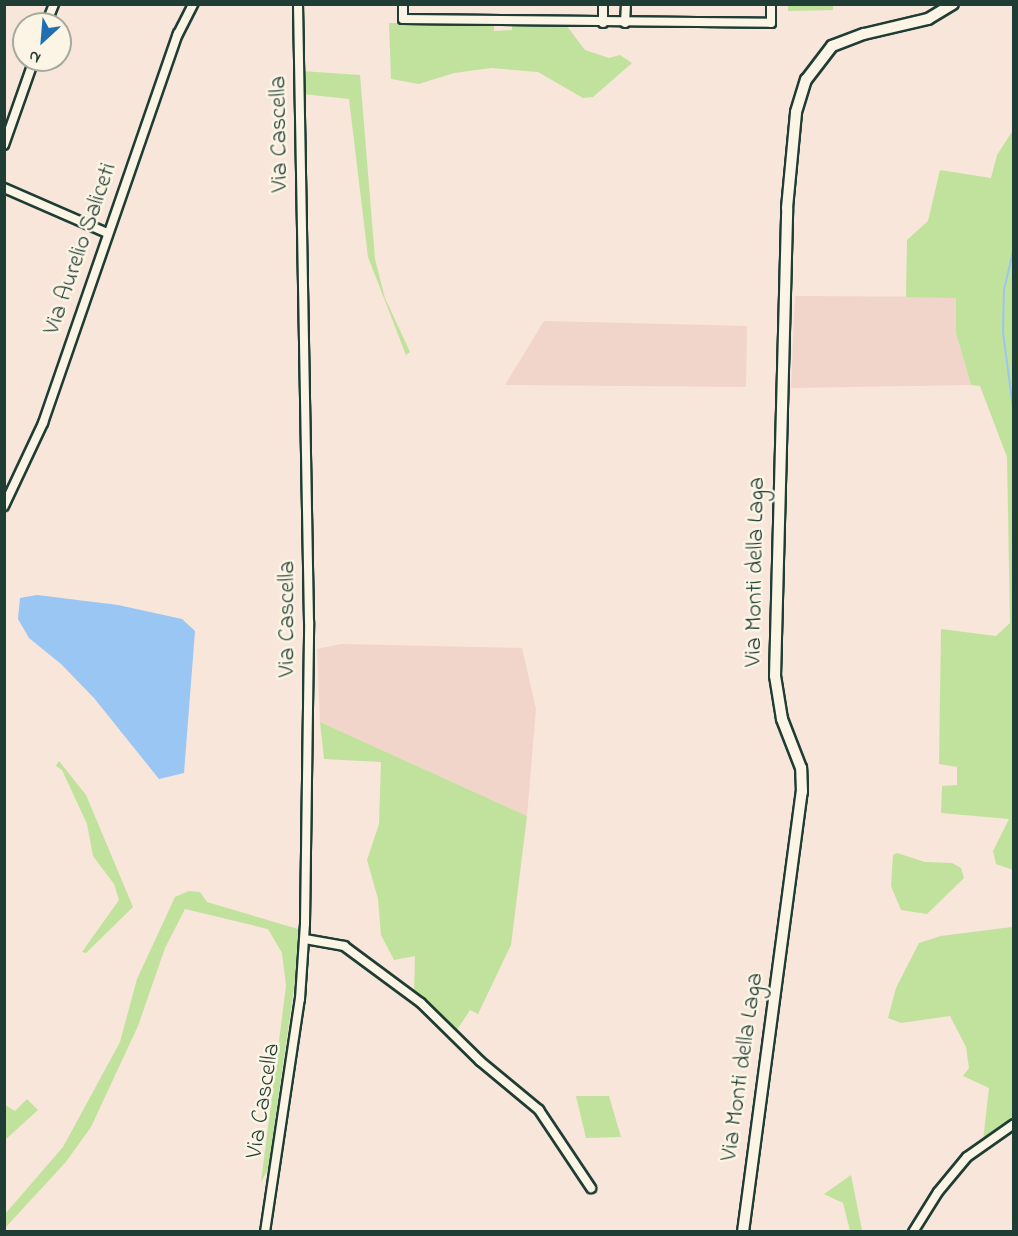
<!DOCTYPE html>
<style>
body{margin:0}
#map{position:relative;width:1018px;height:1236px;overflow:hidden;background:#f7e6d9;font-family:"Indie Flower",sans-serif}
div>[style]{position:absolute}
.built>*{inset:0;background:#f1d4ca}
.green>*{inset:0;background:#c1e29c}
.water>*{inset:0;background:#99c6f3}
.stream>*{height:2px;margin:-1px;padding:0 1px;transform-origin:1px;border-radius:1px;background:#99c6f3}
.roads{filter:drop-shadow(2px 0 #1f3d34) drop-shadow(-2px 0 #1f3d34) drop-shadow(0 2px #1f3d34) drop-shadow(0 -2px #1f3d34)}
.street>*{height:8px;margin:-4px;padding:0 4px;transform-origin:4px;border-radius:4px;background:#fcf5e5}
.secondary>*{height:10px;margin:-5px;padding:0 5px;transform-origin:5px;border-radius:5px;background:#fcf5e5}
span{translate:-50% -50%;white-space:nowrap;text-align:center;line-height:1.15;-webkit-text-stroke:5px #fcf5e5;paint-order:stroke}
.street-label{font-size:24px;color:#1f3d34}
.frame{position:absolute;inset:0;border:6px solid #1f3d34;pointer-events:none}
.north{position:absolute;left:12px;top:12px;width:60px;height:60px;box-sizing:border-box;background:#fcf5e5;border:2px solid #a4ab9e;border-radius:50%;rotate:206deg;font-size:16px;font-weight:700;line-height:24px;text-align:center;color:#1f3d34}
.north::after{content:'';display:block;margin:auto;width:21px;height:27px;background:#1f6fb2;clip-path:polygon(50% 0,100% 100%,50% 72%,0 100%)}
</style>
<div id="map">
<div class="built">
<div style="clip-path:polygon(795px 296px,956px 297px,956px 333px,971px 385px,791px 388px)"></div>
<div style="clip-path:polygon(544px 321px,747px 326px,746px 387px,505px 385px)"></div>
<div style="clip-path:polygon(341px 644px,522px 648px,536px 709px,527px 816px,320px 722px,317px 649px)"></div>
</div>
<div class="green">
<div style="clip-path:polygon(788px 5px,833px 5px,833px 10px,788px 11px)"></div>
<div style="clip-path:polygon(389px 23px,494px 24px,494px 31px,512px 30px,512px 24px,566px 25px,585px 50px,609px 58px,620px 55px,632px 63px,593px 97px,583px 98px,538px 72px,491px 68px,454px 73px,419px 84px,391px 79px)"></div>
<div style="clip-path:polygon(301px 71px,360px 75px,375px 259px,385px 298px,410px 352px,406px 355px,368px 257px,349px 99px,303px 94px)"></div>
<div style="clip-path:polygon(1013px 130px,1013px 870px,996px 864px,993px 851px,1009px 819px,941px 813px,942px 786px,957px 785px,957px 767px,939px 764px,941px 629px,996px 636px,1010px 623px,1007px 457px,980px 386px,971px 385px,956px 333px,956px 298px,906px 297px,907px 240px,928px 221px,940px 170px,991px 178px,997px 155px)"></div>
<div style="clip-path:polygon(320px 722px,527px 816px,511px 945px,478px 1014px,470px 1010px,455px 1033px,414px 996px,415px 956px,394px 960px,381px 935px,378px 899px,367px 860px,379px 824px,381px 762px,324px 759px)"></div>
<div style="clip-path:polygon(59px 761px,86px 795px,133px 907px,86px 953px,82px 952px,119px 900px,114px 884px,93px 856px,87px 824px,62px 770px,56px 766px)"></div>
<div style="clip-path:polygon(897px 853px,925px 862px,952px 863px,961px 868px,964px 878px,927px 914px,901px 910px,891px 886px,893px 855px)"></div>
<div style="clip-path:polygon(189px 891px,200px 892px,207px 902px,298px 929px,298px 961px,268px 1169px,261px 1182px,286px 986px,282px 953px,268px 929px,185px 909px,165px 948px,138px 1026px,91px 1127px,65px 1163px,5px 1228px,5px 1214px,63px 1147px,120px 1042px,137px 979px,175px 897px)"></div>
<div style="clip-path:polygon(1012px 927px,1013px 1123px,983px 1141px,989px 1088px,963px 1076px,969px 1068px,966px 1047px,950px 1016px,901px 1023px,888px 1018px,896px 988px,919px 943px,941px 936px)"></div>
<div style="clip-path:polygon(576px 1096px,609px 1096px,621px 1137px,586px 1138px)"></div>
<div style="clip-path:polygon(27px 1099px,38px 1110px,5px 1140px,5px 1105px,15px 1111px)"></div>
<div style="clip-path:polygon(851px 1175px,862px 1230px,864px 1231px,850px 1231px,843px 1203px,824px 1194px)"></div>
</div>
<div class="water">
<div style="clip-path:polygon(37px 595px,118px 605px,182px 619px,195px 631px,184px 773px,159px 779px,94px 698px,61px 664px,29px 638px,18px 619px,20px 598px)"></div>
</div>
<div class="stream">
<div style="left:1014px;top:247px;width:44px;rotate:103.1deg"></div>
<div style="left:1004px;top:290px;width:42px;rotate:91.4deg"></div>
<div style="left:1003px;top:332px;width:84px;rotate:82.5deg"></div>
</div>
<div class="roads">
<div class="street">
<div style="left:403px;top:4px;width:15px;rotate:90deg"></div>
<div style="left:403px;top:19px;width:368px;rotate:0.6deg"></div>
<div style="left:771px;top:23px;width:19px;rotate:-90deg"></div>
<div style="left:603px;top:4px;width:19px;rotate:90deg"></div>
<div style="left:625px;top:23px;width:19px;rotate:-87deg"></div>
<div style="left:46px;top:24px;width:22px;rotate:-68deg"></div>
<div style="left:4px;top:145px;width:90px;rotate:-70.6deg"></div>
<div style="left:4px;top:188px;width:112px;rotate:23.6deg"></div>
<div style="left:4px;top:506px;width:92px;rotate:-64.8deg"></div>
<div style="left:43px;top:423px;width:412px;rotate:-70.9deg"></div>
<div style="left:178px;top:34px;width:34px;rotate:-63deg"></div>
<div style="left:305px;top:939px;width:40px;rotate:10deg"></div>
<div style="left:344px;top:946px;width:96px;rotate:36.5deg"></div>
<div style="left:421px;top:1003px;width:83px;rotate:44.5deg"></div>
<div style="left:480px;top:1061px;width:77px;rotate:39.7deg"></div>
<div style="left:539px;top:1110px;width:94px;rotate:56.3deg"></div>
<div style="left:265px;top:1232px;width:236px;rotate:-81.5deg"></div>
<div style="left:300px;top:999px;width:76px;rotate:-86.2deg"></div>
<div style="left:305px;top:923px;width:301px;rotate:-89.2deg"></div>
<div style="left:309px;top:622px;width:618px;rotate:-91.02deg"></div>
<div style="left:913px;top:1232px;width:47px;rotate:-58deg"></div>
<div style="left:938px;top:1192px;width:45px;rotate:-50.4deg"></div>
<div style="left:967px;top:1157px;width:57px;rotate:-35.1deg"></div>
</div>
<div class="secondary">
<div style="left:743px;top:1232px;width:444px;rotate:-82.4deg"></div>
<div style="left:802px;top:792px;width:24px;rotate:-92deg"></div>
<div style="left:801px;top:768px;width:53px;rotate:-111.2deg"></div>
<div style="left:782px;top:719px;width:44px;rotate:-99.2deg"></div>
<div style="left:775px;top:676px;width:468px;rotate:-88.5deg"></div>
<div style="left:787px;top:208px;width:96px;rotate:-84.6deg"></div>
<div style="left:796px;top:112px;width:34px;rotate:-73deg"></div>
<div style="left:806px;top:80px;width:43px;rotate:-52.6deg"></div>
<div style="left:832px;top:46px;width:34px;rotate:-21deg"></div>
<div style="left:864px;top:34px;width:66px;rotate:-13.2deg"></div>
<div style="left:928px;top:19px;width:29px;rotate:-31deg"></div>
</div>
</div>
<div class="street-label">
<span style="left:280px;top:134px;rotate:-91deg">Via Cascella</span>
<span style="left:81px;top:249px;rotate:-71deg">Via Aurelio Saliceti</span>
<span style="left:756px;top:572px;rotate:-89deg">Via Monti della Laga</span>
<span style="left:288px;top:619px;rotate:-90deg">Via Cascella</span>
<span style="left:743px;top:1067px;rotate:-82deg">Via Monti della Laga</span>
<span style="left:264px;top:1101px;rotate:-81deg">Via Cascella</span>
</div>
<div class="frame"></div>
<div class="north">N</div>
</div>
